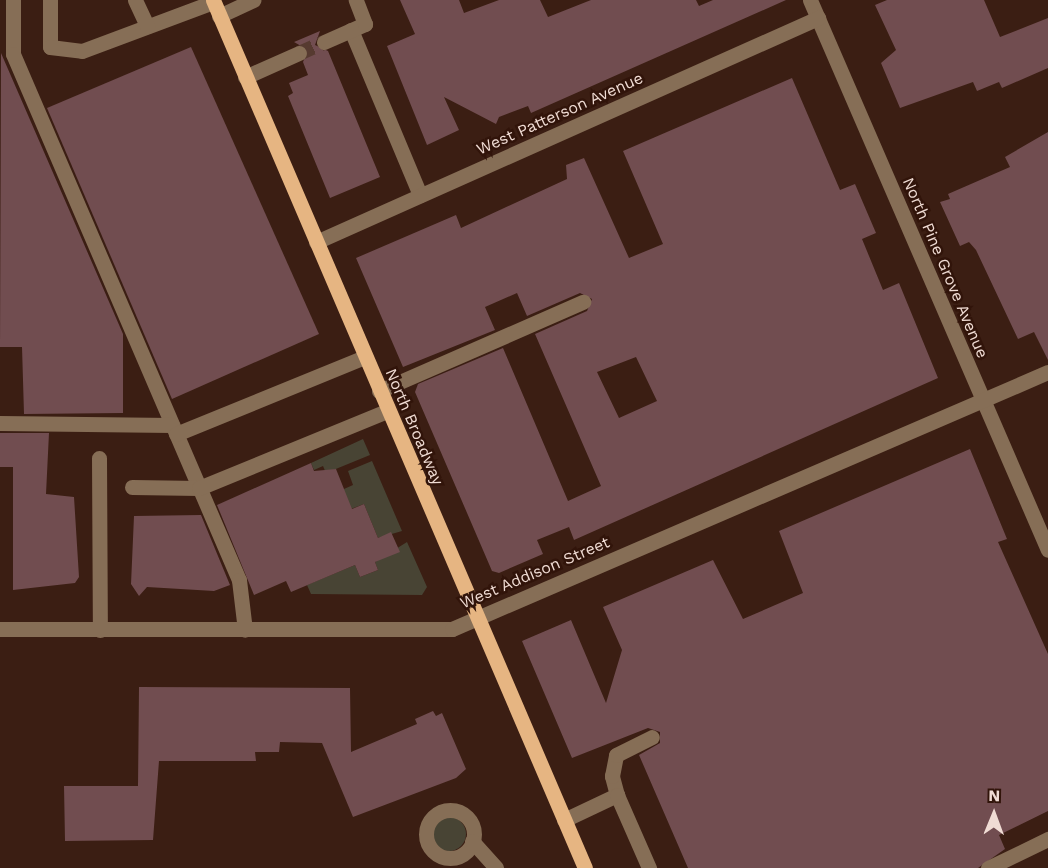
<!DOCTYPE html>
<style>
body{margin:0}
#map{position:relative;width:1048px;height:868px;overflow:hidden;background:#3b1e13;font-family:"Work Sans",sans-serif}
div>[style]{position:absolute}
.green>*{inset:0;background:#484434}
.round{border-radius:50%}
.building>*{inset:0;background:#714d50}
.minor-tunnel>*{height:15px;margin-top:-7.5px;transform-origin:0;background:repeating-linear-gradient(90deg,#563a30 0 15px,transparent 0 23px)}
.minor>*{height:15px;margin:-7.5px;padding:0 7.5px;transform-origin:7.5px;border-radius:7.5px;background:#866e56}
.minor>.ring{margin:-7.5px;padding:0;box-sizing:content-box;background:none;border:15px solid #866e56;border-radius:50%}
.major>*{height:15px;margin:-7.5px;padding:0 7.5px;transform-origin:7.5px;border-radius:7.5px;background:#e6b582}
span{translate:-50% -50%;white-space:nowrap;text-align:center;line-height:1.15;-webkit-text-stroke:5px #31140a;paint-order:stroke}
.street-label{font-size:16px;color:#f0dcd4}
.north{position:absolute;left:964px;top:784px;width:60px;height:60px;-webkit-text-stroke:4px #31140a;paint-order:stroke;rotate:1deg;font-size:16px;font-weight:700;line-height:24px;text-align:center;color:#f0dcd4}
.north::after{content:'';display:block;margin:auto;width:21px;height:27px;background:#f0dcd4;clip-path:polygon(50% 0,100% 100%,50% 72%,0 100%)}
</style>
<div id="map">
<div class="green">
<div style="clip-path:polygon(363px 439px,370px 455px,326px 473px,323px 466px,314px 470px,311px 463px)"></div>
<div style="clip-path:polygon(372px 461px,402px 531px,378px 538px,364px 504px,343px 512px,344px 489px,353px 485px,348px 471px)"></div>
<div style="clip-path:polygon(407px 542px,427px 587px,422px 595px,311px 594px,307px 585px,355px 565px,360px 577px,378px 570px,375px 562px)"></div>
<div class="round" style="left:432px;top:817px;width:34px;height:34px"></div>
</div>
<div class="building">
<div style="clip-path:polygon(400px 0,459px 0,464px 13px,499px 0,540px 0,548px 17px,591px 0,696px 0,699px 6px,713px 0,786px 0,531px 113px,528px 106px,499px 117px,496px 124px,444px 97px,459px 130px,427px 145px,387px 46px,415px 34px)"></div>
<div style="clip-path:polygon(887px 0,984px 0,1000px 37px,1048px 18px,1048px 68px,1002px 88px,999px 82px,977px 91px,973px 82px,900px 108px,881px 63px,896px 50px,875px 5px)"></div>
<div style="clip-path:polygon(320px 31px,315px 45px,328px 51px,380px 177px,330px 198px,288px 96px,293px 93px,289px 83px,308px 75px,303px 62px,308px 50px,294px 42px)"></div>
<div style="clip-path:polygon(191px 47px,319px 334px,172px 399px,47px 108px)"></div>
<div style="clip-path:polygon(1px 53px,123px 334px,123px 413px,24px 414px,22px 347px,0 347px)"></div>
<div style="clip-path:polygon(evenodd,792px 78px,840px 190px,855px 184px,876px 233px,862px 239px,883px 290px,899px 283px,938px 378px,574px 540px,569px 527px,537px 540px,543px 554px,499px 573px,492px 571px,415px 392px,418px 384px,503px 348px,568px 501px,601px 486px,535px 334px,587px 311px,592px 299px,580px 293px,527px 316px,517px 293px,485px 307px,495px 330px,403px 367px,356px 258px,456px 215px,461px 228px,567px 179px,566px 165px,584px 158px,629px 258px,663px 244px,623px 151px,792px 78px,636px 357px,657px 401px,619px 418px,597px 372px,636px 357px)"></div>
<div style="clip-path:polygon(1048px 132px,1048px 360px,1034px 332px,1018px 339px,976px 250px,969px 242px,960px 246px,940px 202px,950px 199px,948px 194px,1010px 167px,1005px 157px)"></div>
<div style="clip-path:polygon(0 433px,49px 433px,46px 494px,74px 497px,79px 577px,75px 583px,13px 590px,13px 467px,0 467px)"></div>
<div style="clip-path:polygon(970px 449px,1007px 539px,998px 542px,1048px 654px,1048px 811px,999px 835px,1005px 849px,978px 868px,688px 868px,639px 755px,660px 743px,660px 732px,648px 728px,572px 758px,522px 641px,571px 620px,606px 703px,622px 650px,603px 607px,713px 560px,743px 619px,803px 593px,779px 531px)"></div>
<div style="clip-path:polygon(311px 463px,314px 471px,336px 469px,352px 509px,364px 504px,378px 538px,391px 532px,400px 552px,375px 562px,378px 570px,360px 577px,355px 565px,291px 592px,286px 581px,254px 595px,217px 505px)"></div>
<div style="clip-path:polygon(201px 515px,230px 585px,214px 591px,147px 587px,139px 596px,131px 584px,134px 516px)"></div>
<div style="clip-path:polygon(139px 687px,350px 688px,351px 752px,417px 724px,415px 719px,433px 711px,436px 716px,442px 713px,466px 769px,456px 778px,353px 817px,322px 743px,280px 742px,279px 752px,255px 752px,256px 761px,159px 761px,153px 840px,65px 841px,64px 786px,138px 786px)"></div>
</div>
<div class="minor-tunnel">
<div style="left:299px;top:53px;width:27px;rotate:-24deg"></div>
</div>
<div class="minor">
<div style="left:13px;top:0;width:54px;rotate:90deg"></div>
<div style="left:13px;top:54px;width:572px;rotate:66.75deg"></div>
<div style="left:239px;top:580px;width:50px;rotate:83.2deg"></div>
<div style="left:50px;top:0;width:47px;rotate:90deg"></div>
<div style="left:50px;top:47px;width:32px;rotate:7deg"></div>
<div style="left:82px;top:51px;width:140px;rotate:-20.5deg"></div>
<div style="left:135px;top:0;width:29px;rotate:65deg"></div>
<div style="left:810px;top:0;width:599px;rotate:66.6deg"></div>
<div style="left:219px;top:16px;width:38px;rotate:-25deg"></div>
<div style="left:351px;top:30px;width:179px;rotate:67.3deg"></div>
<div style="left:324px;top:42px;width:45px;rotate:-23.7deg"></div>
<div style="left:365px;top:24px;width:26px;rotate:-111deg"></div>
<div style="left:245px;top:77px;width:59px;rotate:-24deg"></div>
<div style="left:316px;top:242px;width:550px;rotate:-24.05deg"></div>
<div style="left:379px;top:391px;width:223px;rotate:-23.6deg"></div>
<div style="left:0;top:423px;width:172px;rotate:0.7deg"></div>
<div style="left:176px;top:434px;width:204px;rotate:-22.2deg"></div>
<div style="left:99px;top:458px;width:172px;rotate:89.7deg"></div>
<div style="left:132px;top:487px;width:67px;rotate:0.9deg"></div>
<div style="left:199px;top:488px;width:203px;rotate:-22.3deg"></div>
<div style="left:0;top:629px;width:452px"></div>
<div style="left:452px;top:629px;width:649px;rotate:-23.33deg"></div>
<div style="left:617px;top:795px;width:20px;rotate:-105deg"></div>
<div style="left:612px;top:776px;width:21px;rotate:-79deg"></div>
<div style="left:616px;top:755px;width:40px;rotate:-26.6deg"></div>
<div class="ring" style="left:426px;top:810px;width:33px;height:33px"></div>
<div style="left:564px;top:820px;width:59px;rotate:-25.3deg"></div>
<div style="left:617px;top:795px;width:80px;rotate:66.3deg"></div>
<div style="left:472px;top:841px;width:36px;rotate:48deg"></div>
<div style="left:988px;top:868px;width:67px;rotate:-25.8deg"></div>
</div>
<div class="major">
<div style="left:213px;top:0;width:944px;rotate:66.8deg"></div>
</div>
<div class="street-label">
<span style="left:560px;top:114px;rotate:-24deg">West Patterson Avenue</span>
<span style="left:945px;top:268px;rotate:67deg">North Pine Grove Avenue</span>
<span style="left:414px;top:427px;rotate:67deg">North Broadway</span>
<span style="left:535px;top:573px;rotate:-23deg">West Addison Street</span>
</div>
<div class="north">N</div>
</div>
